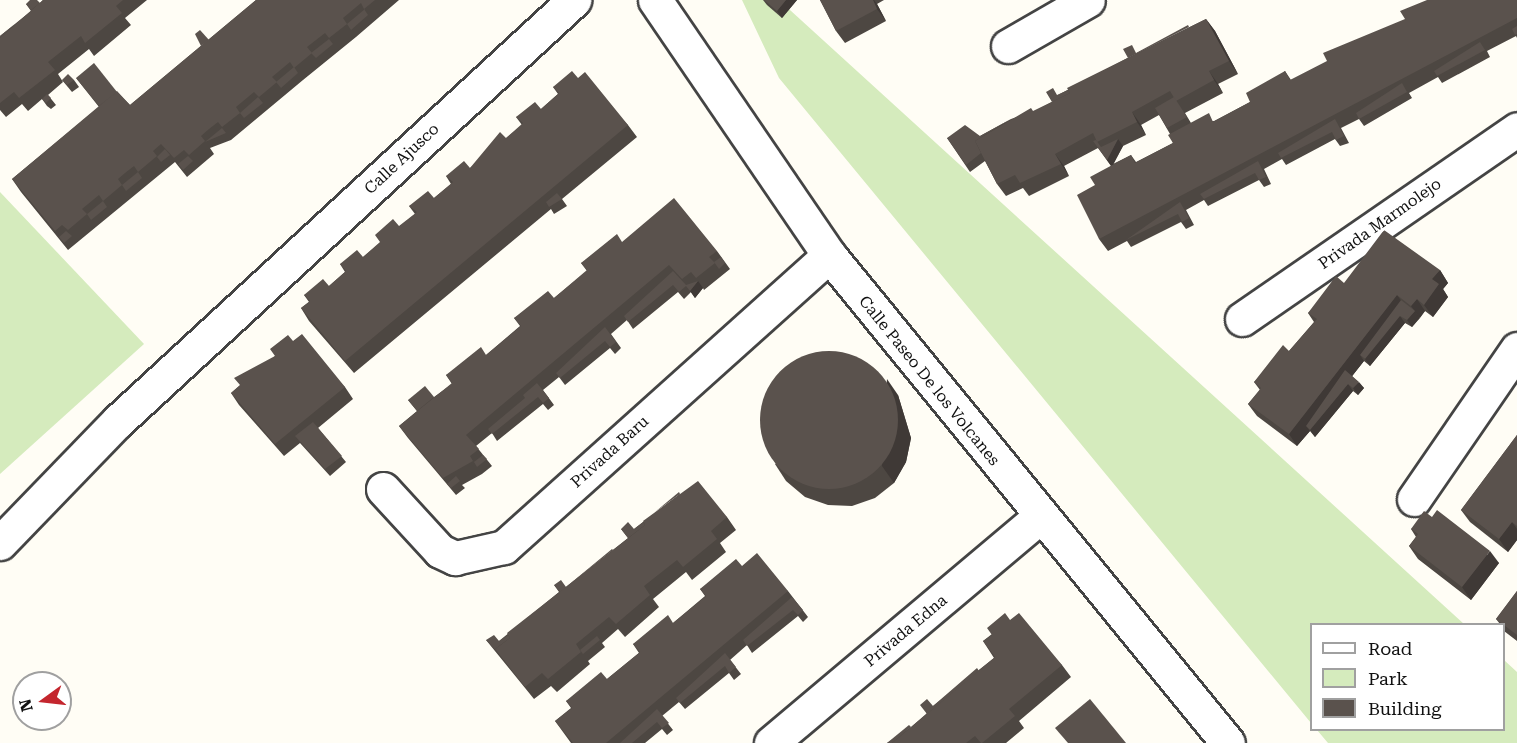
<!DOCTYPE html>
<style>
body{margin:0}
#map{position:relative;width:1517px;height:743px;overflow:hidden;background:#fffdf5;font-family:"Roboto Serif",serif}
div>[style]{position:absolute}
.green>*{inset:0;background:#d5ebbd}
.roads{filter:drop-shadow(2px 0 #444) drop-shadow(-2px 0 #444) drop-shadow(0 2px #444) drop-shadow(0 -2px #444)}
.minor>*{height:33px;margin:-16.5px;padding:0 16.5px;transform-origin:16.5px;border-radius:16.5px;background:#fff}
.tertiary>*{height:33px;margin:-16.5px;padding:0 16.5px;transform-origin:16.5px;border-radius:16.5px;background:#fff}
.wall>*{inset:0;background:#4d4742}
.shaded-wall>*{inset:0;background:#3f3936}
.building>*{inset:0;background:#5a524d}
.round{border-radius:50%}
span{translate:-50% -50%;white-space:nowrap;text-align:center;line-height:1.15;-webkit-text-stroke:6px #fff;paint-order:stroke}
.street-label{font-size:16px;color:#111}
.legend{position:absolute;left:1310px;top:623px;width:195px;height:108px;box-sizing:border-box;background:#fff;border:2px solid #a0a0a0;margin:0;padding:8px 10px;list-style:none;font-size:18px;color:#111}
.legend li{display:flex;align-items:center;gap:12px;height:30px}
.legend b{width:30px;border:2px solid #a0a0a0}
.north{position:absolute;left:12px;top:671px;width:60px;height:60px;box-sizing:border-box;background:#fff;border:2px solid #a0a0a0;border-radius:50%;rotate:255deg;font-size:16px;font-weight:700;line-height:24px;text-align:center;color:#111}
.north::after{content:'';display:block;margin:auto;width:21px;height:27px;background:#c4262e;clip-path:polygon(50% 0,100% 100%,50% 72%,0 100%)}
</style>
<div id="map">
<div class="green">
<div style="clip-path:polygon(742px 0,779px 0,1464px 624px,1312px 624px,1311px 723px,779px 78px)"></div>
<div style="clip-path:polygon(0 192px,144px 344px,0 474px)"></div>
<div style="clip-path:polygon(1504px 660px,1517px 672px,1517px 743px,1328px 743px,1317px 730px,1504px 730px)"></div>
</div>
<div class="roads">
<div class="minor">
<div style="left:1008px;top:46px;width:92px;rotate:-29.9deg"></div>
<div style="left:1242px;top:319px;width:334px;rotate:-34.6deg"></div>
<div style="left:383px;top:489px;width:84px;rotate:47.4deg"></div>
<div style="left:440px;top:551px;width:17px;rotate:25deg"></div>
<div style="left:455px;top:558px;width:50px;rotate:-12.7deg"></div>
<div style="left:504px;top:547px;width:437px;rotate:-41.9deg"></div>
<div style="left:1414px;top:499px;width:182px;rotate:-55.5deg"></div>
<div style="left:0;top:543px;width:170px;rotate:-46deg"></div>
<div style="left:118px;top:421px;width:621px;rotate:-42.71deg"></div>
<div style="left:771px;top:743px;width:351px;rotate:-40.1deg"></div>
</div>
<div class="tertiary">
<div style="left:655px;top:0;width:309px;rotate:55.7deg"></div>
<div style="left:829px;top:255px;width:630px;rotate:50.73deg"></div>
</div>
</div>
<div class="wall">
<div style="clip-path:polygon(43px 0,147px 0,125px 18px,131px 25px,94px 56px,89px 49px,58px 74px,63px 82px,48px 95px,56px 105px,51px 109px,47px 106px,42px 99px,28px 111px,22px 104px,6px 117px,0 110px,0 36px,31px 11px,26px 4px,40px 3px)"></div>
<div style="clip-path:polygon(256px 0,399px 0,356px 37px,354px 34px,356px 37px,303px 80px,302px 79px,303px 80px,231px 140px,210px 148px,214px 154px,187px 177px,175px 162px,68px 250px,21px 192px,12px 179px,99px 107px,76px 78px,117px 92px,130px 105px)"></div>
<div style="clip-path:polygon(763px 0,797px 0,782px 18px,767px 5px)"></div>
<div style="clip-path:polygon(820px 0,884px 0,877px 4px,886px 21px,845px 43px,836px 31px)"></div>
<div style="clip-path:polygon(evenodd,1517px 0,1517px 38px,1516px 36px,1487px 51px,1490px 57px,1442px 83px,1438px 77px,1409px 93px,1412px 98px,1364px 126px,1359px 119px,1341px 128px,1349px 143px,1340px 146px,1335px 139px,1286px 165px,1282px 159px,1264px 169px,1271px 184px,1264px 187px,1259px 180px,1208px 206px,1204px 200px,1186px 210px,1194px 225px,1186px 229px,1181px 222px,1131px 247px,1127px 241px,1108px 251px,1099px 239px,1095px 185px,1111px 166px,1098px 148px,1064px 166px,1069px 176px,1029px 196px,1023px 188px,1006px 196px,997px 184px,985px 161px,970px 172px,947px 138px,980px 136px,1011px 119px,1035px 111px,1052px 102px,1058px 95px,1137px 53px,1206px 19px,1215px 31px,1238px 74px,1218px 84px,1223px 93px,1185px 113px,1191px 123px,1214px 121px,1250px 102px,1285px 71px,1291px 80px,1517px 0,1159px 115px,1170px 134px,1173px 143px,1136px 162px,1131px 155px,1113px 164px,1123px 146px,1146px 135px,1141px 125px,1159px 115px)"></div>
<div style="clip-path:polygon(578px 78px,628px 125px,637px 137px,562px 199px,567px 206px,554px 214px,551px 209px,354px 373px,309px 321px,301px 308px,309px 302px,304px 295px,329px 286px,345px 272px,340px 264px,363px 257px,415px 214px,409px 206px,434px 198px,451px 184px,446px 176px,470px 168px,522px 125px,516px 117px,541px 109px,558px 94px,553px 87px)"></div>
<div style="clip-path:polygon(62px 80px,74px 80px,79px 87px,72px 92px)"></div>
<div style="clip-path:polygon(622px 242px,717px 251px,730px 269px,704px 290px,703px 288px,695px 298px,691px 292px,684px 299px,678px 292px,633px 329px,627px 320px,611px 334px,621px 348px,615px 354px,610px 348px,565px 385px,559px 377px,543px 390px,554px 405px,548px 410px,543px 404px,497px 441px,492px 433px,476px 446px,492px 466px,482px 474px,462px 485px,465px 488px,456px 495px,408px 438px,399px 426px,417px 411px,408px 400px,434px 397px,452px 384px,446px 375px,486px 355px,520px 326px,514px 318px,554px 298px,587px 271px,581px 263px)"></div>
<div style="clip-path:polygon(1440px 270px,1448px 283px,1443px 289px,1448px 297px,1433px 317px,1425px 311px,1412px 327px,1405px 323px,1370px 366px,1364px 361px,1352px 376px,1364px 388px,1358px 395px,1353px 391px,1315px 437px,1310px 431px,1297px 446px,1257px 416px,1248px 404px,1260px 390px,1254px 382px,1289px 351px,1314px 322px,1308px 313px,1344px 283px)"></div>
<div style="clip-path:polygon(293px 341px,345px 387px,353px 399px,318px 428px,346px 462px,330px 476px,300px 443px,284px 456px,239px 405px,231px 393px)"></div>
<div style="clip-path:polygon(898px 395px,911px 438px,906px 462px,894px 483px,875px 498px,852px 506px,828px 505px,805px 497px,786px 481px,775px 464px)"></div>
<div style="clip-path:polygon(1517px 435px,1517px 540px,1508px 552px,1470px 522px,1461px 510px)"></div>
<div style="clip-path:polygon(680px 494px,727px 517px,736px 530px,720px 543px,726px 552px,692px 580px,686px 572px,653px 599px,659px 607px,625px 637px,618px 629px,602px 643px,605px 647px,588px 661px,590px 664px,557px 692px,551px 686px,534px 699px,486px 640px,499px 641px,559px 592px,554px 585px,566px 587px,628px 538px,621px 529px,634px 529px)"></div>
<div style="clip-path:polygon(1432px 517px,1499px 563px,1471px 600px,1418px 559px,1409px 546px,1416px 537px,1411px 529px)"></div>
<div style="clip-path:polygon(742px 566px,788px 591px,808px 617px,803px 622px,798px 616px,752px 653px,747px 645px,730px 660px,741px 674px,734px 680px,729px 673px,685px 709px,679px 702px,662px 716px,673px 730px,667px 735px,662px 729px,645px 743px,571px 743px,555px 721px,571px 708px,566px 701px,607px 679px,639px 653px,633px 644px,673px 623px,705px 596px,700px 589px)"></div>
<div style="clip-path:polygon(1517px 591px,1517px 641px,1504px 631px,1503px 624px,1500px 624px,1496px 619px)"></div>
<div style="clip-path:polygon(1010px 620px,1062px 665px,1071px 677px,1019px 721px,1024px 728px,1006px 743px,887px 743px,911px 727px,926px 714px,933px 706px,994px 658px,983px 641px)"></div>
</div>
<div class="shaded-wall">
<div style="clip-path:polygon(786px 0,797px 0,782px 18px,777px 11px)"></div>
<div style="clip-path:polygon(873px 0,874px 0,877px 4px,886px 21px,877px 9px)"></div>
<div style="clip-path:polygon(1206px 19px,1215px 31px,1238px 74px,1229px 61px)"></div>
<div style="clip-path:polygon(1209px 71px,1218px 84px,1223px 93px,1214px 80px)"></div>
<div style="clip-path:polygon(1132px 112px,1141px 125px,1146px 135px,1137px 122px)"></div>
<div style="clip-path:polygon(1118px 139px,1123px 146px,1112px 167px,1107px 160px)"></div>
<div style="clip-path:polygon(1055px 154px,1064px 166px,1069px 176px,1061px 164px)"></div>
<div style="clip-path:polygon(1440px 270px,1448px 283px,1443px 289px,1448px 297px,1433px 317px,1424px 305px,1432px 279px)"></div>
<div style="clip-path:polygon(698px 281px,703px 288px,695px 298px,690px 291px)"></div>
<div style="clip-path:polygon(1397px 295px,1406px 307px,1400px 316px,1405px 323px,1370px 366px,1365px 359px,1360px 355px,1364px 361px,1310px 430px,1306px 426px,1310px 431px,1297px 446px,1289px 434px)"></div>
<div style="clip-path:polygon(1417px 299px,1425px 311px,1420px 318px,1411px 306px)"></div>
<div style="clip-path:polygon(1415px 311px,1420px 318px,1412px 327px,1407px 320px)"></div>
<div style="clip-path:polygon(887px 379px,898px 395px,911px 438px,906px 462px,894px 483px,882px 466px)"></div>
<div style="clip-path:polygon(1359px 382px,1364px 388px,1358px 395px,1353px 388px)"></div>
<div style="clip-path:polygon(1348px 384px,1353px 391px,1315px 437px,1310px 430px)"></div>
<div style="clip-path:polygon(1512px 522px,1517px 529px,1517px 540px,1508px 552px,1499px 539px)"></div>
<div style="clip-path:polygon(1490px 551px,1499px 563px,1471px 600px,1462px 587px)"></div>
</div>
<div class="building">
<div style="clip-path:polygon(30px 0,37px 0,40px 3px,31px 10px,26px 4px)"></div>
<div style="clip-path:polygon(43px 0,123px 0,116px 6px,122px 13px,85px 43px,81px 36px,48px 62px,55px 70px,19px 98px,14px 92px,0 103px,0 38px)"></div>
<div style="clip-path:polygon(256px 0,375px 0,364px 9px,361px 3px,343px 18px,347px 24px,329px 38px,325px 33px,307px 47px,312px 53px,294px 68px,290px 62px,272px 77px,277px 82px,259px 97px,254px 92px,236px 107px,240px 113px,222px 127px,218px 122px,209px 129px,201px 136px,205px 141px,189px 155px,184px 150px,174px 158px,161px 144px,153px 151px,157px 156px,138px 172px,134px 166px,125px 173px,118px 179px,122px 185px,103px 201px,99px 195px,82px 209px,87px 214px,68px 230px,62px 225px,55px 231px,12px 179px,117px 91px,130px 105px)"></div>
<div style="clip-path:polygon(764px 0,786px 0,777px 11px)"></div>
<div style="clip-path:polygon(820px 0,873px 0,877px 9px,836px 31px)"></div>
<div style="clip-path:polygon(1427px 0,1517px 0,1517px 18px,1099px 239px,1077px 195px,1095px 185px,1090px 177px,1131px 155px,1135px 163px,1173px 143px,1168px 135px,1209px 113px,1213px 122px,1250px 102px,1246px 93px,1285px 71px,1290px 80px,1327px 61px,1323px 53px,1405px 19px,1400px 11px)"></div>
<div style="clip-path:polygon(364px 9px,368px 15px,351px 30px,347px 24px,365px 9px)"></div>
<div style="clip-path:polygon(1206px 19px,1229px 61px,1209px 71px,1214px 80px,1176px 101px,1170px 91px,1132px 112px,1137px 122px,1097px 142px,1093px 133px,1055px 154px,1061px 164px,1020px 183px,1015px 175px,997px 184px,975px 141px,1031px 108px,1033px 111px,1070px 93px,1067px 88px)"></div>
<div style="clip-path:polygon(15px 24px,0 38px,0 36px)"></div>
<div style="clip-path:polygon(1188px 25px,1189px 27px,1128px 58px,1123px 49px,1132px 45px,1136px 53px)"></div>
<div style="clip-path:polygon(1517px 26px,1517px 34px,1515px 35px,1512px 29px)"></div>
<div style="clip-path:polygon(200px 30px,209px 40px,201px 46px,195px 34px)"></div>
<div style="clip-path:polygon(329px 39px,333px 44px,316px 58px,311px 53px)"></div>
<div style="clip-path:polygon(1480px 42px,1485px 50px,1437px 76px,1434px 71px)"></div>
<div style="clip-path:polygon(94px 63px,117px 92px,99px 106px,76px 78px)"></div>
<div style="clip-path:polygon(294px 67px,298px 73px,281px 88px,276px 82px)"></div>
<div style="clip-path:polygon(572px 71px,578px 78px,585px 72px,628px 125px,345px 361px,301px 308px,310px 301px,304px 295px,323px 279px,329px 286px,346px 271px,340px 264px,357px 250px,363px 257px,380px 242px,375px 235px,393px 219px,399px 226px,417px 212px,409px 206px,428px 191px,434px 198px,453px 182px,446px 176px,464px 161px,470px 168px,500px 132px,506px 138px,514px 131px,523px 123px,516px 117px,535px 102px,541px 109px,559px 93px,553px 87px)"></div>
<div style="clip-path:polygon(68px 74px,74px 80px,67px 85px,62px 80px)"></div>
<div style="clip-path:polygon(1402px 83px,1407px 92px,1359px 119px,1356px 113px)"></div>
<div style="clip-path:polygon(1053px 88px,1057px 95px,1068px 90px,1070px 93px,1052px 102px,1046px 92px)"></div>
<div style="clip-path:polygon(47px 94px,51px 98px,46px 103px,42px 99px)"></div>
<div style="clip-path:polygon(258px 97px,263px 103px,244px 118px,240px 113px)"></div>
<div style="clip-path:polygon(1174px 97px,1187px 117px,1167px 128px,1155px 108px)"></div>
<div style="clip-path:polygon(1011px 119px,975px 141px,981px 153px,966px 165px,947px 138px,965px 125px,980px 136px)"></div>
<div style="clip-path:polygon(1335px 119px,1344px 136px,1336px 140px,1332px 132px,1281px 158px,1278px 153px)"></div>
<div style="clip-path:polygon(222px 128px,226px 133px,205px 142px)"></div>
<div style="clip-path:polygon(1118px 139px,1107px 160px,1093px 141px,1096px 140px,1101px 147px)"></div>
<div style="clip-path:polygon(165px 149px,170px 155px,161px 162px,157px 157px)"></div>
<div style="clip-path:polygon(188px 156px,193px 161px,183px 170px,178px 164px)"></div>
<div style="clip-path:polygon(1258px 161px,1266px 177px,1259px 180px,1255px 173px,1204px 199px,1200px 194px)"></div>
<div style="clip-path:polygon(138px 172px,142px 178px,126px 191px,122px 185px)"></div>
<div style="clip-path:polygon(557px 193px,562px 199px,549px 207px,546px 202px)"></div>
<div style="clip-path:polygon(674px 198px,717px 251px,709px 257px,715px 263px,696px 278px,691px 272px,682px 279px,669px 265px,466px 435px,479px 449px,470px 456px,473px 461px,443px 478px,399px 426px,452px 383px,446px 375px,481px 347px,486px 355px,521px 326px,514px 318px,548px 291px,554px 298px,587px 270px,581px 263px,617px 234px,622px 242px)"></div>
<div style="clip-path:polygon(103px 201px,107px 207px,91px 220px,87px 214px,86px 215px)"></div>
<div style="clip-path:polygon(1180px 202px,1189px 218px,1182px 222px,1178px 214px,1126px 240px)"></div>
<div style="clip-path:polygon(1384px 230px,1440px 270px,1432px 279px,1439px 284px,1424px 305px,1417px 299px,1411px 306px,1397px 295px,1289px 434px,1248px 404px,1261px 388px,1254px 382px,1283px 345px,1289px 351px,1317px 319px,1308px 313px,1336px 276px,1344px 283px)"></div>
<div style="clip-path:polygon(66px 231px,72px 236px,64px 243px,59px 237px)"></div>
<div style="clip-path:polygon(721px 257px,725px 263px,719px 269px,714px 262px)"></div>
<div style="clip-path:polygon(673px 271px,686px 285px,698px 281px,690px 291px,686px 286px,679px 292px,673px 285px,628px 322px,624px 316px)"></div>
<div style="clip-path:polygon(1401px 300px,1415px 311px,1407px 320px,1400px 316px,1365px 359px,1360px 355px)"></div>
<div style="clip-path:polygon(605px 327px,616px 342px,610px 347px,605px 341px,560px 378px,556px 373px)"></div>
<div style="clip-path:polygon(302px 334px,345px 387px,275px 444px,231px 393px,240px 385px,234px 378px,275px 356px,270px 349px,288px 335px,293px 341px)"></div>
<div class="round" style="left:760px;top:351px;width:138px;height:138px"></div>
<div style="clip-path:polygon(1345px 370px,1359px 382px,1353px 388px,1348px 384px,1310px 430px,1306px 426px)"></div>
<div style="clip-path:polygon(537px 383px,549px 398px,543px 403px,538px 397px,492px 434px,488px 429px,525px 398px,523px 395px)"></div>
<div style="clip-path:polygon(425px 386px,434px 397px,417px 411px,408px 400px)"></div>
<div style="clip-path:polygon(313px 422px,342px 456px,325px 469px,295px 436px)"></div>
<div style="clip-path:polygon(1517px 435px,1517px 526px,1512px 522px,1499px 539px,1461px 510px)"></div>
<div style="clip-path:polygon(483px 455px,487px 459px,477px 467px,474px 462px)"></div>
<div style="clip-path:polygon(456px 476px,460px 481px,451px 488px,447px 484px)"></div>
<div style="clip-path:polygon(698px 481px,727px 517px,711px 531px,717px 539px,683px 567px,677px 560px,644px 586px,650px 595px,616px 624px,609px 617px,576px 644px,581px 652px,548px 679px,542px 673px,525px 687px,495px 649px,510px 638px,507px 633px,645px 525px,643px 521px)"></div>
<div style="clip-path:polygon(679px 492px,680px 494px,655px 512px)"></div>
<div style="clip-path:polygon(1437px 510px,1490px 551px,1462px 587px,1409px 546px,1418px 534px,1411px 529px,1424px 511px,1432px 517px)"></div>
<div style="clip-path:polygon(628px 522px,634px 529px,643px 522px,645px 525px,628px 538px,621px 529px)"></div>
<div style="clip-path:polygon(612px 549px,613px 550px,560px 592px,554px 585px,561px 580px,566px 587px)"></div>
<div style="clip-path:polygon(757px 553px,788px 591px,606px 743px,573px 743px,555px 721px,572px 708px,566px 701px,601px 672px,607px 679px,640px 652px,633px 644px,668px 615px,673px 623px,689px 610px,706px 596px,700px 589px,736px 559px,742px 566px)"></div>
<div style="clip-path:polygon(1517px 591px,1517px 635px,1496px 619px)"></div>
<div style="clip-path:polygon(792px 597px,803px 610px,798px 615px,793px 610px,747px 646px,743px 640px)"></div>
<div style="clip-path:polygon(1005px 613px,1010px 620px,1019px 613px,1062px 665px,1009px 709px,1015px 716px,982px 743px,981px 743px,975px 736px,966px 743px,892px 743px,995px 657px,983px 641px,992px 635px,987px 628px)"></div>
<div style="clip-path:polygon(494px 635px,499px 641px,508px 635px,510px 638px,495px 649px,499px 654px,486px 640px)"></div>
<div style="clip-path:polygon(597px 636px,600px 640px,583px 654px,580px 650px)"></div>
<div style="clip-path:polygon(725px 653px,736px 667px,729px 673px,725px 666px,680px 703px,676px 698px)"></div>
<div style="clip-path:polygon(977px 668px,979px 671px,927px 714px,920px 705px,927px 699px,933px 706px)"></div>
<div style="clip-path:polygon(1090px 699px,1126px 743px,1068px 743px,1055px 728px)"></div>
<div style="clip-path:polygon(657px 709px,669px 723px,662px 728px,657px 722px,632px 743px,620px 743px)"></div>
<div style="clip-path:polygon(909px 725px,911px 727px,892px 743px,887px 743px)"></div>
</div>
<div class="street-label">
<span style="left:402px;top:159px;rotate:-43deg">Calle Ajusco</span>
<span style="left:1380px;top:224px;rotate:-35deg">Privada Marmolejo</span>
<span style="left:929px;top:381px;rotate:51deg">Calle Paseo De los Volcanes</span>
<span style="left:610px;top:452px;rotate:-42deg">Privada Baru</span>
<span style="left:906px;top:631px;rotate:-40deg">Privada Edna</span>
</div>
<ul class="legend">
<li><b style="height:8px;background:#fff"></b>Road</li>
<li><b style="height:16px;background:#d5ebbd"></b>Park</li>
<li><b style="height:16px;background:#5a524d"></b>Building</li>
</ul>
<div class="north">N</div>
</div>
